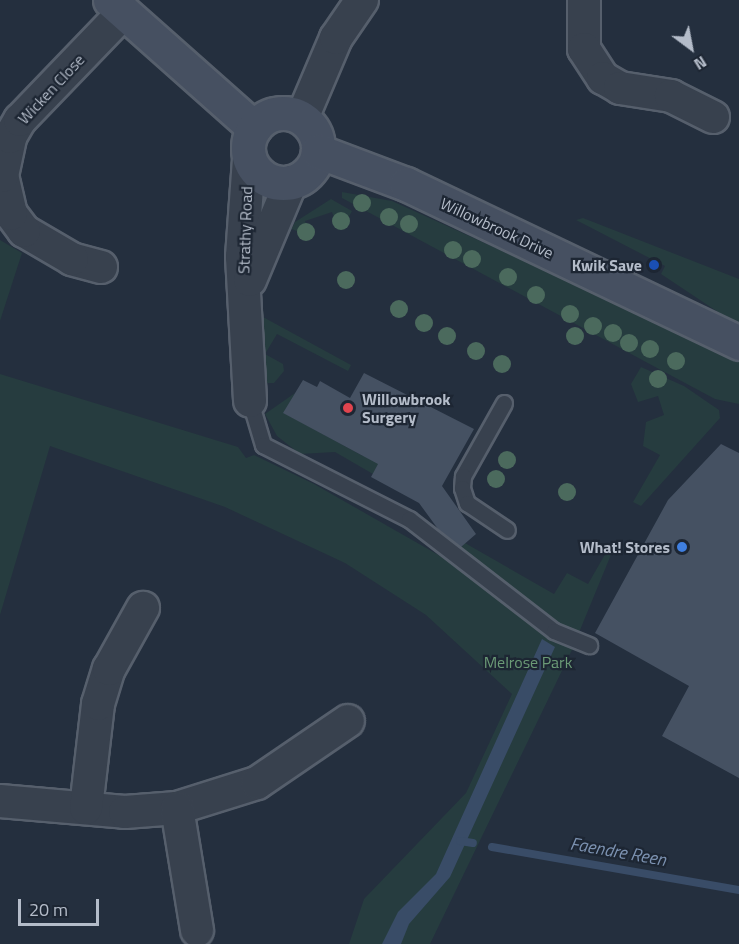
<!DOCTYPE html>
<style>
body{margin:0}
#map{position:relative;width:739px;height:944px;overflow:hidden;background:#242f3e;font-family:"Titillium Web",sans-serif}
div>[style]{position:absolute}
.green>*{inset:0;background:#263c3f}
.water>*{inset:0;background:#394c67}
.stream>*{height:8px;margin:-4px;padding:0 4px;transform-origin:4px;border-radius:4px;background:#394c67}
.building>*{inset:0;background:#455162}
.roads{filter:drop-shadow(2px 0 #565f6c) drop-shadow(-2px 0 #565f6c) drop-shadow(0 2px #565f6c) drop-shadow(0 -2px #565f6c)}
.lane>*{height:15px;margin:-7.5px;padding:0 7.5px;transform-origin:7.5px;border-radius:7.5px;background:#38414e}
.street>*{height:32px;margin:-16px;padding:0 16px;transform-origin:16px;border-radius:16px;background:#38414e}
.secondary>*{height:33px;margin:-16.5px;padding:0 16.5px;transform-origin:16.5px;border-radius:16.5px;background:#465061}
.secondary>.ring{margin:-16.5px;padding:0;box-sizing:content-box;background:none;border:33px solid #465061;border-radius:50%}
.trees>*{width:18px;height:18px;margin:-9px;border-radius:50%;background:#4b6a5d}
.dots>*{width:16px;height:16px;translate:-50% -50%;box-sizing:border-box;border:3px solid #1d2633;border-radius:50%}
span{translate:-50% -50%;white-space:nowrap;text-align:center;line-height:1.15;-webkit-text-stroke:4.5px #1d2633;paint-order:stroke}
.street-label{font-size:16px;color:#b4bcc9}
.poi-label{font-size:16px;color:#b4bcc9;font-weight:700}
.right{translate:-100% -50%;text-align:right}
.left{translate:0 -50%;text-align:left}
.park-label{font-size:16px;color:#6b9a76}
.water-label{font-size:18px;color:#7c92b1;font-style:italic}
.north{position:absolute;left:661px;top:18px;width:60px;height:60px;-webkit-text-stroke:4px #1d2633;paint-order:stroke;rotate:148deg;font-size:16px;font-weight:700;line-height:24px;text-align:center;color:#b4bcc9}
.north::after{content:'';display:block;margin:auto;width:21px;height:27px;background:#b4bcc9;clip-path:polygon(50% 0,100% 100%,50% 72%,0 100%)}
.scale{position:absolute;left:18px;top:899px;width:81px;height:27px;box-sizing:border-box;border:3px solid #b4bcc9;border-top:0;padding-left:8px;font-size:18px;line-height:21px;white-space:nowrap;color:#b4bcc9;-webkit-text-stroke:4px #1d2633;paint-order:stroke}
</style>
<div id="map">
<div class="green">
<div style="clip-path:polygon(342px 192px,392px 201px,739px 358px,739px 404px,715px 399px,644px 361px,342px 198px)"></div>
<div style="clip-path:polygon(331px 199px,352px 211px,343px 228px,338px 230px,332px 212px,305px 221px,312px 238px,292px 229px,273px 264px,295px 222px)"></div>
<div style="clip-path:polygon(583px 218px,739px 279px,739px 326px,661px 274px,665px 266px,576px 220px)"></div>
<div style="clip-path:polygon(0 240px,22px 253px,0 321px)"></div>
<div style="clip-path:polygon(263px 317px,351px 365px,348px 371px,277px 334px,265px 354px,283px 364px,284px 371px,274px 383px,261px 383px)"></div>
<div style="clip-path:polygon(641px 367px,684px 386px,719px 410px,720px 418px,641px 506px,633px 502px,660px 455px,643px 446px,646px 422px,664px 415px,658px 396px,638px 402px,631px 384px)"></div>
<div style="clip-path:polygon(0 374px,238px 447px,246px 458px,254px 455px,314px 484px,449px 561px,465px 543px,554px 594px,567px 573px,588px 584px,611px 544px,615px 545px,571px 652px,430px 944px,349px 944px,364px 899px,466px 793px,512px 694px,426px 615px,345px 563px,225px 507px,50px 446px,0 615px)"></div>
<div style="clip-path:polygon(398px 391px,413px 399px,373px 474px,335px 452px,300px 454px,277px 436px,265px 414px,295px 393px,284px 413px,363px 456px)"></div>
</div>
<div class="water">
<div style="clip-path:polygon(542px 639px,555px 647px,450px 877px,409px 924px,401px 944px,382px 944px,398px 912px,436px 874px)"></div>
</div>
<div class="stream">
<div style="left:460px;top:841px;width:13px;rotate:9deg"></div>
<div style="left:492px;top:847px;width:251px;rotate:9.9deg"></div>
</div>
<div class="building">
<div style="clip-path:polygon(364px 373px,474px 429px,442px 486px,476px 534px,461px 547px,438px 529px,419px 503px,371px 477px,378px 464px,283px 413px,303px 380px,317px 387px,320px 381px,350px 398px)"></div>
<div style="clip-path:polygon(721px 444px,739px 453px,739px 778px,662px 736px,689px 686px,595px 633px,668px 500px)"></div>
</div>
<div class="roads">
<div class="lane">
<div style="left:250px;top:401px;width:46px;rotate:73.5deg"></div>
<div style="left:263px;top:445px;width:164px;rotate:26.9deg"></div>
<div style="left:409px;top:519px;width:183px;rotate:37.7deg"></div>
<div style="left:554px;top:631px;width:38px;rotate:22deg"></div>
<div style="left:504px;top:403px;width:84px;rotate:119.3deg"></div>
<div style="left:463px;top:476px;width:12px;rotate:95deg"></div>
<div style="left:462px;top:488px;width:16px;rotate:72deg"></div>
<div style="left:467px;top:503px;width:48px;rotate:34deg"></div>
</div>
<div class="street">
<div style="left:584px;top:0;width:49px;rotate:90deg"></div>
<div style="left:584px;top:49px;width:35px;rotate:57deg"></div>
<div style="left:603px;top:78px;width:20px;rotate:30deg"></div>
<div style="left:620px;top:88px;width:52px;rotate:8.9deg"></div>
<div style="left:671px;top:96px;width:47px;rotate:26.6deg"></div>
<div style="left:302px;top:118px;width:87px;rotate:-67deg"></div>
<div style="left:336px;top:38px;width:46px;rotate:-55.6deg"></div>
<div style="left:249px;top:159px;width:98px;rotate:94.1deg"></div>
<div style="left:242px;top:257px;width:144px;rotate:86.8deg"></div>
<div style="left:101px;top:267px;width:30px;rotate:-165deg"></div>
<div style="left:72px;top:259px;width:56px;rotate:-149.7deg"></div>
<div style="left:24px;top:231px;width:21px;rotate:-127deg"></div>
<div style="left:11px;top:214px;width:39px;rotate:-103deg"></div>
<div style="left:2px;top:176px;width:40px;rotate:-78deg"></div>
<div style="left:10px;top:137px;width:20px;rotate:-60deg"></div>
<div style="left:20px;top:120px;width:150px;rotate:-46.1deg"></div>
<div style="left:250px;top:280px;width:106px;rotate:-67.3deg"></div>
<div style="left:0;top:801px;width:125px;rotate:5deg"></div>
<div style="left:125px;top:812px;width:52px;rotate:-4.4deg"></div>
<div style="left:177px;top:808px;width:84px;rotate:-17.4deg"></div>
<div style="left:257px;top:783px;width:110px;rotate:-34.3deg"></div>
<div style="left:86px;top:808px;width:105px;rotate:-83.4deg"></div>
<div style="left:98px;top:704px;width:37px;rotate:-73deg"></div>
<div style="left:109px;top:669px;width:70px;rotate:-60.9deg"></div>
<div style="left:177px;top:808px;width:124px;rotate:80.7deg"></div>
</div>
<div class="secondary">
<div style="left:110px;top:0;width:193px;rotate:41.6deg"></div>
<div class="ring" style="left:248px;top:113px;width:37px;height:37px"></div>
<div style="left:318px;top:151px;width:94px;rotate:20.6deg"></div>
<div style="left:406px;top:184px;width:369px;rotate:25.5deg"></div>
</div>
</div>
<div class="trees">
<div style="left:362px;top:203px"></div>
<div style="left:389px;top:217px"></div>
<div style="left:341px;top:221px"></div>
<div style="left:409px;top:224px"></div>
<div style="left:306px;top:232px"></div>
<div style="left:453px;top:250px"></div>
<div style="left:472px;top:259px"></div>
<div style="left:508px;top:277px"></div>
<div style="left:346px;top:280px"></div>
<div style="left:536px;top:295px"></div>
<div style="left:399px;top:309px"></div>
<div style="left:570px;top:314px"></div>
<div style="left:424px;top:323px"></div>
<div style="left:593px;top:326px"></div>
<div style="left:613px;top:333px"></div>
<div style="left:447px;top:336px"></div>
<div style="left:575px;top:336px"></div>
<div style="left:629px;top:343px"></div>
<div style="left:650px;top:349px"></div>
<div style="left:476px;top:351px"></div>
<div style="left:676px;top:361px"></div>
<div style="left:502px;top:364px"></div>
<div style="left:658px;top:379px"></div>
<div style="left:507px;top:460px"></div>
<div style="left:496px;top:479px"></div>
<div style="left:567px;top:492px"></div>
</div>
<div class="dots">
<div style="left:654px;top:265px;background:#1a4fb4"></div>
<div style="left:348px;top:408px;background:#e0444e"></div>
<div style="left:682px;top:547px;background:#3f7fe0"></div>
</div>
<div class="street-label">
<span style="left:51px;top:89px;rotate:-47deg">Wicken Close</span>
<span style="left:497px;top:228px;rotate:25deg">Willowbrook Drive</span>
<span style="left:245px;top:230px;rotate:-88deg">Strathy Road</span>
</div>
<div class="poi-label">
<span class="right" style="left:642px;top:265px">Kwik Save</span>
<span class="left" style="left:362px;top:408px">Willowbrook<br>Surgery</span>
<span class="right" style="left:670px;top:547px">What! Stores</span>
</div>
<div class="park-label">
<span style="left:528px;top:662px">Melrose Park</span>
</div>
<div class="water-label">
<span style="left:618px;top:852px;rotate:10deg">Faendre Reen</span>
</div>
<div class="north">N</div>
<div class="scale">20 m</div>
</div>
